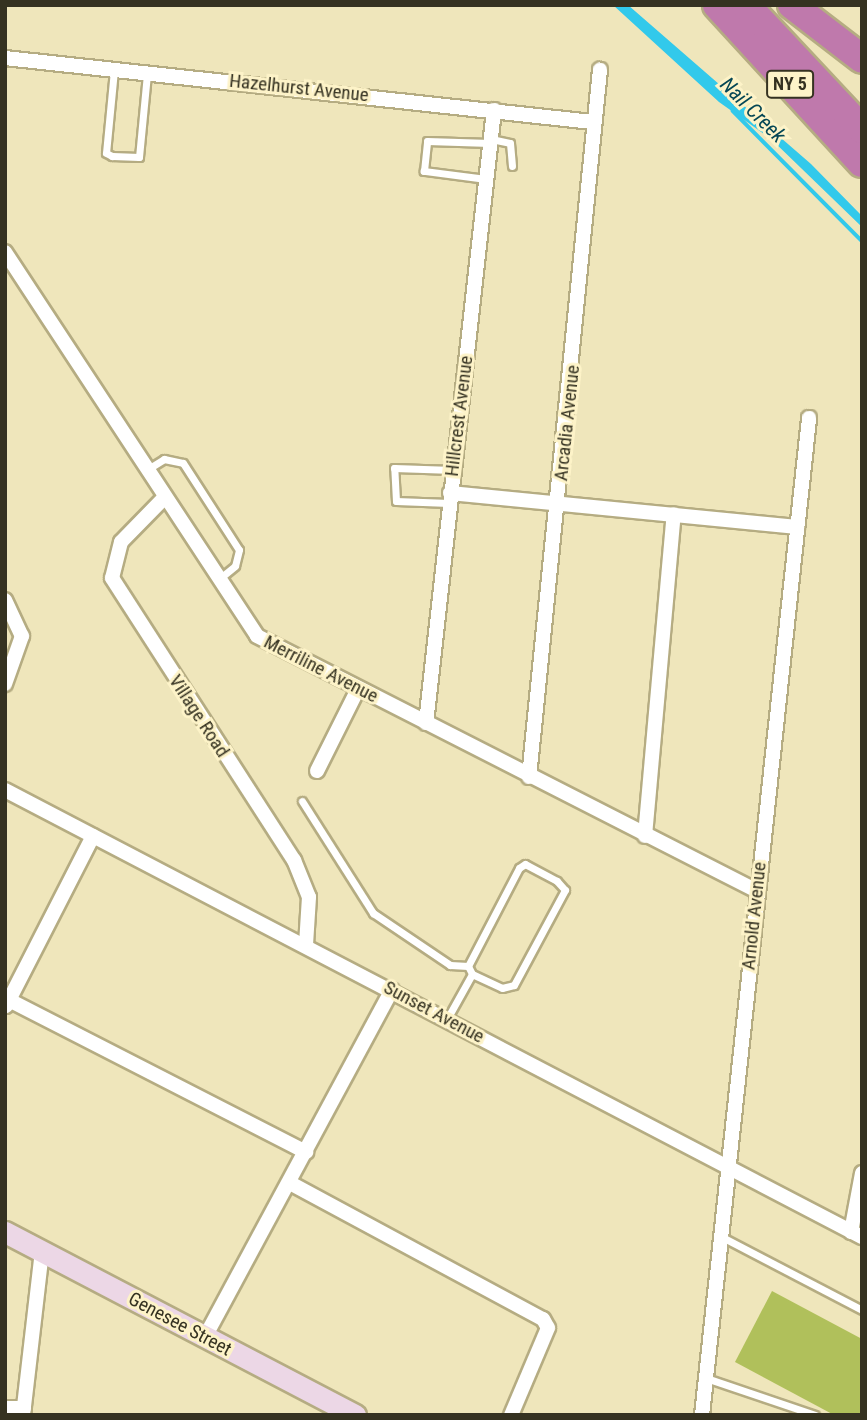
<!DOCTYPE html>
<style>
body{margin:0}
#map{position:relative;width:867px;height:1420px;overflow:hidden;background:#efe6bb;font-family:"Roboto Condensed",sans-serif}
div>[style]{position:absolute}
.water>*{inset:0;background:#32c9eb}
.stream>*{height:3.5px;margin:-1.75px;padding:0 1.75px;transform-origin:1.75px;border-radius:1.75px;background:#32c9eb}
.building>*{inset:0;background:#b0c05b}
.roads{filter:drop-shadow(2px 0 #b5ac82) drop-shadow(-2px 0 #b5ac82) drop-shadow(0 2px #b5ac82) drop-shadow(0 -2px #b5ac82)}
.lane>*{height:7px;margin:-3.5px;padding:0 3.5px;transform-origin:3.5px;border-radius:3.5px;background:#fff}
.street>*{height:14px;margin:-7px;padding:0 7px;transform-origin:7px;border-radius:7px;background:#fff}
.secondary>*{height:21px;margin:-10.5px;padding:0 10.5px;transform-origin:10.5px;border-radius:10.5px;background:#ecd7e6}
.highway>*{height:28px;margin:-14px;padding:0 14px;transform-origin:14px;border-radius:14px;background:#bf79ac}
span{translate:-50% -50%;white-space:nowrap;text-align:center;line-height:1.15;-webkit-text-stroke:6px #fdf3c8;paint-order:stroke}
.shield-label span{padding:2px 5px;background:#fdf3c8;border:2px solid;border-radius:5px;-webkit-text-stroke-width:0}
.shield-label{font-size:18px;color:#353221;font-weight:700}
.street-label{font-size:19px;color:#353221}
.water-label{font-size:21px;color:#064755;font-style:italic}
.frame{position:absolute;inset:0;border:7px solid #353221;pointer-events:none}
</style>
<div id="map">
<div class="water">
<div style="clip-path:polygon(613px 5px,628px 5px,811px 164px,862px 216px,862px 227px,771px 139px,719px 102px)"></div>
</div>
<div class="stream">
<div style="left:733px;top:111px;width:183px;rotate:45.2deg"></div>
</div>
<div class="building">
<div style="clip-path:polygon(772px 1291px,862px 1339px,862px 1415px,834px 1415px,735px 1362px)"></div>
</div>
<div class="roads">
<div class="lane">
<div style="left:114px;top:70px;width:83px;rotate:95.5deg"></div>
<div style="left:106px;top:153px;width:7px;rotate:27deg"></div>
<div style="left:112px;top:156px;width:27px;rotate:2deg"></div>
<div style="left:139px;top:157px;width:83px;rotate:-84.5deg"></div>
<div style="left:491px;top:139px;width:19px;rotate:12deg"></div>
<div style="left:510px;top:143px;width:23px;rotate:85deg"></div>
<div style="left:486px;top:179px;width:63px;rotate:-172.6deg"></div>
<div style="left:424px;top:171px;width:30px;rotate:-84deg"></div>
<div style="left:427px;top:141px;width:63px;rotate:1.8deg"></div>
<div style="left:148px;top:469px;width:19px;rotate:-32deg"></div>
<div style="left:164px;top:459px;width:19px;rotate:12deg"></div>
<div style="left:183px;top:463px;width:103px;rotate:57.2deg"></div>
<div style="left:239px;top:550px;width:16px;rotate:104deg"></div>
<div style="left:235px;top:566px;width:21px;rotate:141deg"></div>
<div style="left:449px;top:503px;width:53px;rotate:-177.8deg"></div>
<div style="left:396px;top:501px;width:33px;rotate:-93deg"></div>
<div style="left:394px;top:468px;width:59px;rotate:1.9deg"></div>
<div style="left:302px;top:801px;width:133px;rotate:57.6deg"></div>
<div style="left:373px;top:913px;width:93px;rotate:34deg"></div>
<div style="left:450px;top:965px;width:18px;rotate:3deg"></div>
<div style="left:447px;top:1019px;width:51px;rotate:-60.9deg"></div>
<div style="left:472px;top:974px;width:33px;rotate:25deg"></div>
<div style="left:502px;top:988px;width:12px;rotate:-14deg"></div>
<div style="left:514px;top:985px;width:108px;rotate:-61.8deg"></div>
<div style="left:565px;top:890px;width:12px;rotate:-132deg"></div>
<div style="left:557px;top:881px;width:36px;rotate:-152deg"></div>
<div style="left:525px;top:864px;width:7px;rotate:146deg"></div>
<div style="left:519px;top:868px;width:110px;rotate:117.5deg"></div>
<div style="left:468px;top:966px;width:9px;rotate:63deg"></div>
<div style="left:722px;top:1237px;width:158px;rotate:27.5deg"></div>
<div style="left:706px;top:1378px;width:115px;rotate:18.7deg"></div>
</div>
<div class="street">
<div style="left:5px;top:58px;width:590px;rotate:6.22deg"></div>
<div style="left:5px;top:252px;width:459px;rotate:56.7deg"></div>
<div style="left:257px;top:636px;width:561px;rotate:27.02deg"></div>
<div style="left:450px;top:493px;width:349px;rotate:5.6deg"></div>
<div style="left:163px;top:499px;width:60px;rotate:134.3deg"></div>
<div style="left:121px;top:542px;width:37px;rotate:104deg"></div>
<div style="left:112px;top:578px;width:336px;rotate:57.2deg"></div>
<div style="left:294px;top:860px;width:40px;rotate:68deg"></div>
<div style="left:309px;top:897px;width:48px;rotate:93.6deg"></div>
<div style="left:5px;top:600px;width:40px;rotate:65deg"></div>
<div style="left:22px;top:636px;width:51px;rotate:109.5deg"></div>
<div style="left:426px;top:723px;width:617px;rotate:-83.67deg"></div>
<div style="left:317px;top:771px;width:92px;rotate:-63.4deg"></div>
<div style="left:529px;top:777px;width:711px;rotate:-84.27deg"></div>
<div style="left:5px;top:790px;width:967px;rotate:27.55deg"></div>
<div style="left:645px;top:836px;width:323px;rotate:-84.9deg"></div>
<div style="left:9px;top:1000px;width:334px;rotate:27.1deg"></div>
<div style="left:6px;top:1006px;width:191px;rotate:-62.9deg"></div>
<div style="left:290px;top:1183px;width:287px;rotate:28.3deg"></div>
<div style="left:543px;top:1319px;width:10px;rotate:61deg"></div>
<div style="left:548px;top:1328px;width:95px;rotate:113deg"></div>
<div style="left:851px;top:1232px;width:60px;rotate:-79.4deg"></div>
<div style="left:205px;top:1337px;width:394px;rotate:-61.7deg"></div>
<div style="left:5px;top:1408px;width:19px"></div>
<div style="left:23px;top:1415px;width:164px;rotate:-83.4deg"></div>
<div style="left:702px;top:1415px;width:1003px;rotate:-83.87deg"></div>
</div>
<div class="secondary">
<div style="left:5px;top:1232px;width:395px;rotate:27.6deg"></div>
</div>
<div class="highway">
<div style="left:717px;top:5px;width:214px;rotate:47.5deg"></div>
<div style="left:746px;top:5px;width:170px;rotate:46.9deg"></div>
<div style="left:792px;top:5px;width:88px;rotate:37.6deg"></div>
</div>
</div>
<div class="shield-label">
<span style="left:790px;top:84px">NY 5</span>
</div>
<div class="street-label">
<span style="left:299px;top:88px;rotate:6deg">Hazelhurst Avenue</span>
<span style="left:459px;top:416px;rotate:-83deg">Hillcrest Avenue</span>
<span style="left:567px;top:423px;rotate:-84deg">Arcadia Avenue</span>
<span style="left:321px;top:669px;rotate:27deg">Merriline Avenue</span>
<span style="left:199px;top:716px;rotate:57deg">Village Road</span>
<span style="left:754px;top:916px;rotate:-84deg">Arnold Avenue</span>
<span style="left:434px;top:1012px;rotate:28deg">Sunset Avenue</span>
<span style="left:180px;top:1324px;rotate:28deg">Genesee Street</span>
</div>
<div class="water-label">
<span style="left:753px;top:110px;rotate:45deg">Nail Creek</span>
</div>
<div class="frame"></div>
</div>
